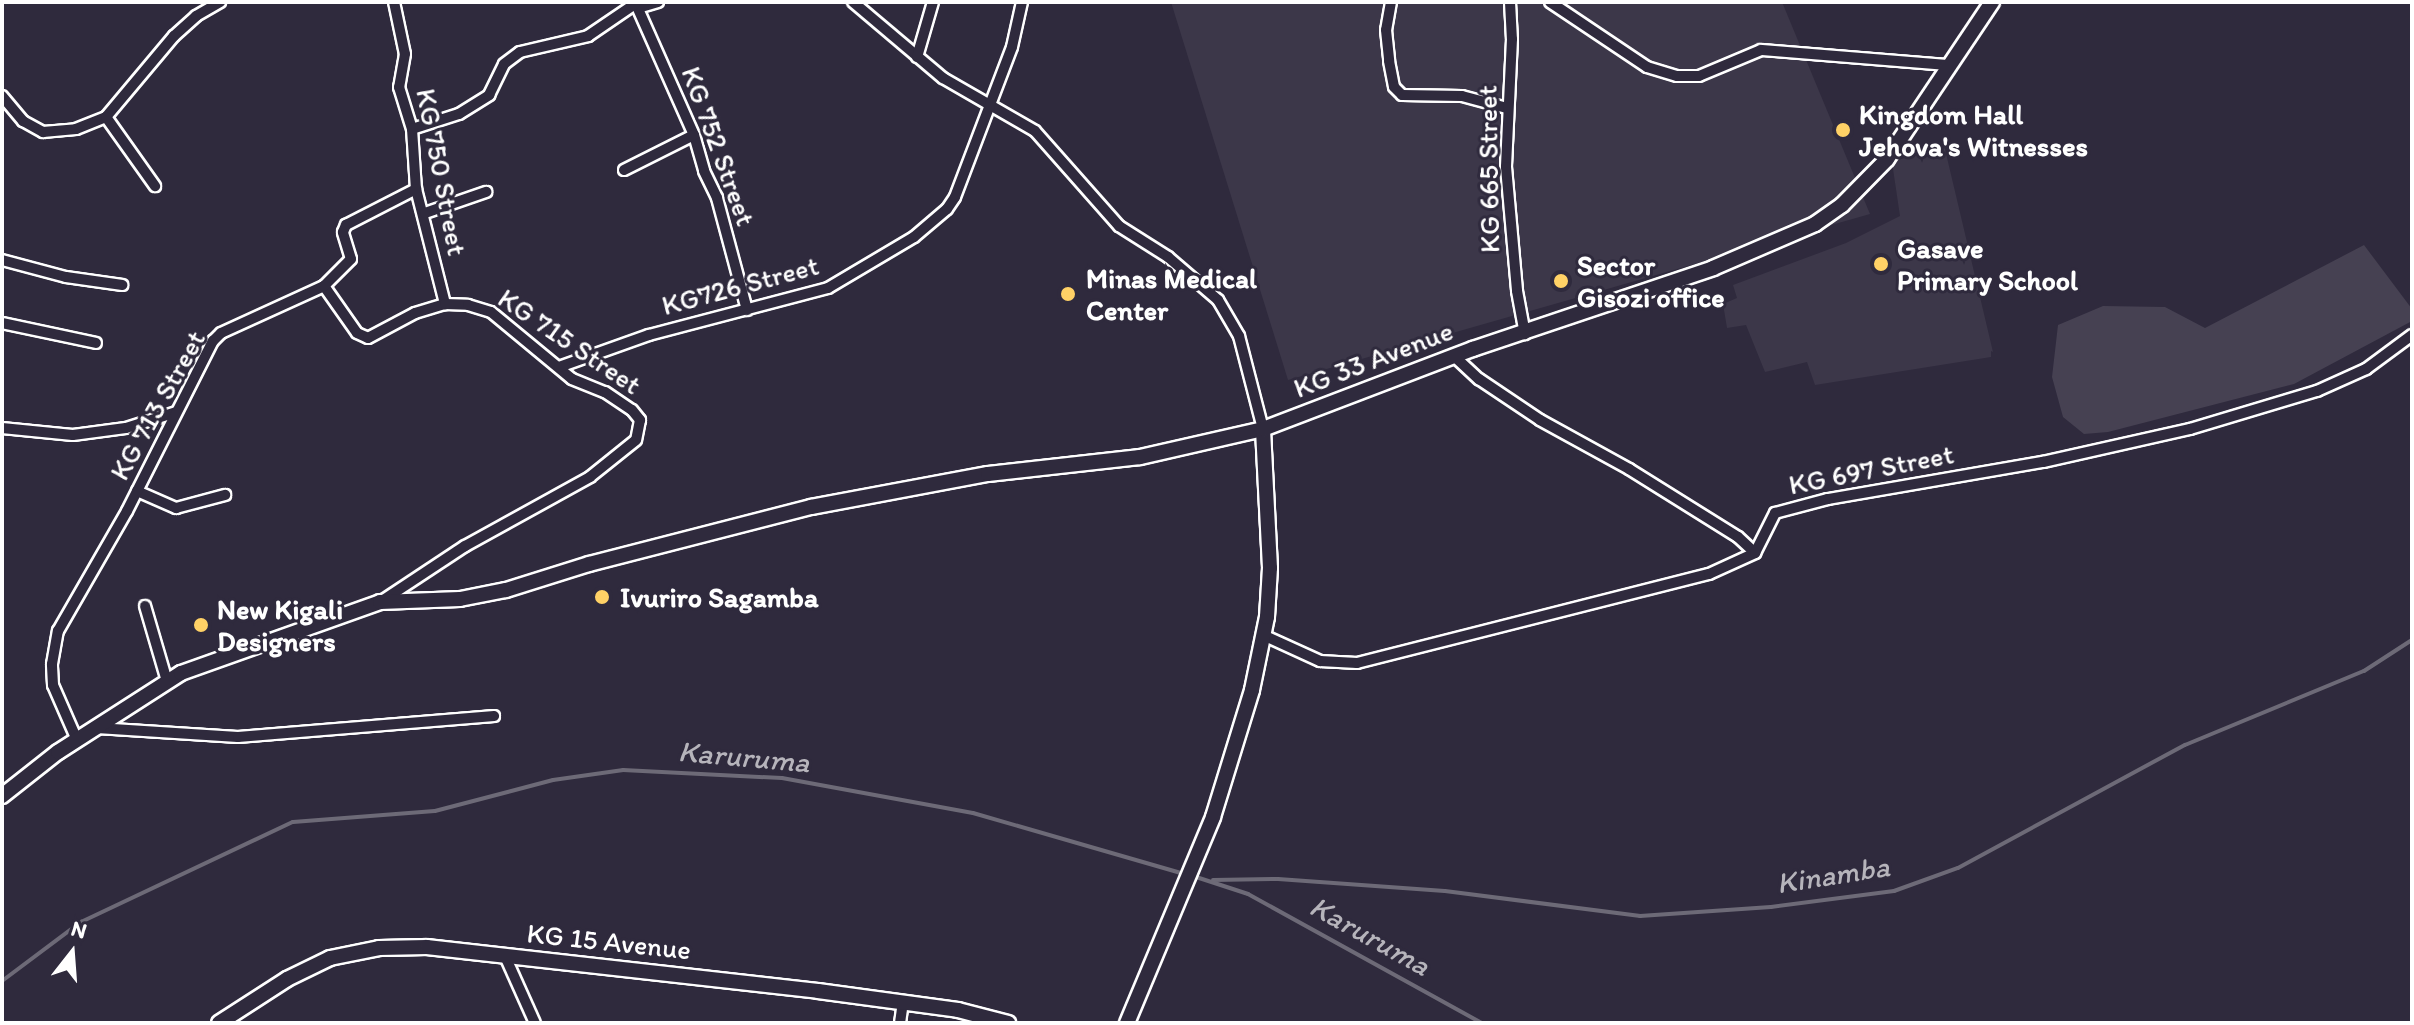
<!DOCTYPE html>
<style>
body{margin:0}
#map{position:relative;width:2414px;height:1025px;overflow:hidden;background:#2f2a3d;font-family:Itim,sans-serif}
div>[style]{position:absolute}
.built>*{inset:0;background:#3c3749}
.green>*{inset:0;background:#464152}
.stream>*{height:4px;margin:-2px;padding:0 2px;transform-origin:2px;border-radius:2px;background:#6d6a77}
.roads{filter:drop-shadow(2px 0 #fff) drop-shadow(-2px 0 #fff) drop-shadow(0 2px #fff) drop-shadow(0 -2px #fff)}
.street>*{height:10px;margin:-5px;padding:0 5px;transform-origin:5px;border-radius:5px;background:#2f2a3d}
.secondary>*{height:14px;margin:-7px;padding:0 7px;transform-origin:7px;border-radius:7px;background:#2f2a3d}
.dots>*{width:22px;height:22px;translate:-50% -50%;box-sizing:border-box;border:4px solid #2f2a3d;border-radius:50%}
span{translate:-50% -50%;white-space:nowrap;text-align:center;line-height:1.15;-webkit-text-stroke:6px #2f2a3d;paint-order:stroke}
.poi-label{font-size:28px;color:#fff;font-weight:700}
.left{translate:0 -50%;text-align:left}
.street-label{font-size:28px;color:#fff}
.water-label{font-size:30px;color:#b6b4bb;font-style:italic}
.frame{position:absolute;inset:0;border:4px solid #fff;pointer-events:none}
.north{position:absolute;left:32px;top:913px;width:80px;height:80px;-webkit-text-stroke:6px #2f2a3d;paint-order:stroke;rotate:17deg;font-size:22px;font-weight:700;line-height:32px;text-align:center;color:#fff}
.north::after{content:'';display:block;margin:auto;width:28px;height:36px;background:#fff;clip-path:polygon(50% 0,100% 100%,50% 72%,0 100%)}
</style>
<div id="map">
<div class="built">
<div style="clip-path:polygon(1171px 2px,1782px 2px,1870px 214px,1288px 380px)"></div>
<div style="clip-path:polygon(1944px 145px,1993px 352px,1991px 351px,1991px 357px,1815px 385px,1807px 362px,1765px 372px,1746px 325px,1727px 328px,1723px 304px,1737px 298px,1733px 285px,1846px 243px,1900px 216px,1892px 162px)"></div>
</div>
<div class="green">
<div style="clip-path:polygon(2364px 245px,2412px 309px,2412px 321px,2294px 384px,2108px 432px,2084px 434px,2063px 417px,2052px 377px,2058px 325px,2103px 306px,2165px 307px,2205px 328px)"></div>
</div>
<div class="stream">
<div style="left:1193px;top:876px;width:58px;rotate:18.1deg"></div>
<div style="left:1248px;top:894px;width:267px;rotate:28.9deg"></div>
<div style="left:1213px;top:880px;width:65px;rotate:-0.9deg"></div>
<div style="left:1278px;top:879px;width:167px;rotate:4.1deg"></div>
<div style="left:1445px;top:891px;width:197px;rotate:7.3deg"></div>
<div style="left:1640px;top:916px;width:131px;rotate:-3.9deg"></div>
<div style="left:1771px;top:907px;width:124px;rotate:-7.4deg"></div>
<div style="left:1894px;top:891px;width:68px;rotate:-19.8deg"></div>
<div style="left:1958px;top:868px;width:258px;rotate:-28.5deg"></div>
<div style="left:2185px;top:745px;width:194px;rotate:-22.5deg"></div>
<div style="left:2364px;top:671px;width:57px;rotate:-32.9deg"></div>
<div style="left:2px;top:981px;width:99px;rotate:-36.8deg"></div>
<div style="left:81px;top:922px;width:234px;rotate:-25.3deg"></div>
<div style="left:293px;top:822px;width:142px;rotate:-4.4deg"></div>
<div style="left:435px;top:811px;width:122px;rotate:-14.7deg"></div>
<div style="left:553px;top:780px;width:71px;rotate:-8.1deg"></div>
<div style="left:623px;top:770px;width:159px;rotate:2.9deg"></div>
<div style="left:782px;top:778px;width:194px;rotate:10.4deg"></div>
<div style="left:973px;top:813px;width:220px;rotate:16.1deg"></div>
</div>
<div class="roads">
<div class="street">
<div style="left:394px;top:2px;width:53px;rotate:78.1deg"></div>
<div style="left:405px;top:54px;width:34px;rotate:100deg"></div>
<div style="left:399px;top:87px;width:44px;rotate:72.8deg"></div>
<div style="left:412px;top:129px;width:60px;rotate:86.2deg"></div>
<div style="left:416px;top:189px;width:119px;rotate:75.8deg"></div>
<div style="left:635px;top:2px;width:145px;rotate:66.1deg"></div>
<div style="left:694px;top:135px;width:37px;rotate:74deg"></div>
<div style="left:704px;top:171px;width:30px;rotate:64deg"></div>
<div style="left:717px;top:198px;width:116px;rotate:75deg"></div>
<div style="left:853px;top:2px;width:118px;rotate:40.2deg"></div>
<div style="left:943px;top:78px;width:106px;rotate:29.9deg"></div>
<div style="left:1035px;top:131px;width:127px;rotate:48.5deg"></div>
<div style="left:1119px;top:226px;width:58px;rotate:32.3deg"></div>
<div style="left:1168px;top:257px;width:66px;rotate:40.7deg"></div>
<div style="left:1218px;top:300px;width:42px;rotate:59.7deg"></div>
<div style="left:1239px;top:336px;width:96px;rotate:75.5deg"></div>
<div style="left:1391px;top:2px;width:28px;rotate:100deg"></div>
<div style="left:1386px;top:30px;width:31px;rotate:84deg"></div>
<div style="left:1389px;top:61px;width:26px;rotate:79deg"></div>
<div style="left:1394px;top:87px;width:11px;rotate:45deg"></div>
<div style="left:1402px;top:95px;width:60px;rotate:1deg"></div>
<div style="left:1462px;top:96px;width:47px;rotate:14.9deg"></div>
<div style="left:1510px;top:2px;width:37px;rotate:87deg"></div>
<div style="left:1512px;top:39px;width:128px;rotate:92.7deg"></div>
<div style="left:1506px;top:167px;width:124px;rotate:84.9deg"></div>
<div style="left:1517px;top:291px;width:44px;rotate:79.5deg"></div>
<div style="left:1550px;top:2px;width:117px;rotate:33.8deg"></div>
<div style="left:1647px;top:67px;width:31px;rotate:17deg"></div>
<div style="left:1677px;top:76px;width:22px"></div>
<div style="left:1699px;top:76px;width:67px;rotate:-22.8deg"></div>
<div style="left:1761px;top:50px;width:188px;rotate:4.6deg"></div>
<div style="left:638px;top:8px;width:21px;rotate:-17deg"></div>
<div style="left:917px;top:57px;width:57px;rotate:-73.8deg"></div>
<div style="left:2px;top:96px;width:33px;rotate:50deg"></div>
<div style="left:23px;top:121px;width:23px;rotate:29deg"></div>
<div style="left:43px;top:132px;width:33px;rotate:-5deg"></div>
<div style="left:76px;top:129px;width:32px;rotate:-22deg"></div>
<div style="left:106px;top:117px;width:106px;rotate:-50deg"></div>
<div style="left:174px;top:36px;width:30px;rotate:-42deg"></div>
<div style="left:196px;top:16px;width:28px;rotate:-30deg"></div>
<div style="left:106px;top:117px;width:85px;rotate:54.6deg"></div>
<div style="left:412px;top:129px;width:49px;rotate:-17.7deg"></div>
<div style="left:459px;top:114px;width:36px;rotate:-32deg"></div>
<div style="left:489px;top:95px;width:34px;rotate:-64deg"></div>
<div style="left:504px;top:64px;width:20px;rotate:-37deg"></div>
<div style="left:520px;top:52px;width:70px;rotate:-13.2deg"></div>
<div style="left:588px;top:36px;width:57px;rotate:-34.2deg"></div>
<div style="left:624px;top:170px;width:78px;rotate:-26.6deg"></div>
<div style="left:425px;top:213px;width:65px;rotate:-19deg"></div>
<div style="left:2px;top:260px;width:66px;rotate:14.9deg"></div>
<div style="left:66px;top:277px;width:57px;rotate:8.1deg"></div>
<div style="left:324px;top:286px;width:57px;rotate:54.9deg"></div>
<div style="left:357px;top:333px;width:12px;rotate:24deg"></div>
<div style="left:368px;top:338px;width:53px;rotate:-28deg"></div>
<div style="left:415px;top:313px;width:31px;rotate:-17deg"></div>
<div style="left:445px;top:304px;width:23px;rotate:2deg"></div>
<div style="left:468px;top:305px;width:24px;rotate:17deg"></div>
<div style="left:491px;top:312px;width:105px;rotate:39.6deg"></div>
<div style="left:572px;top:379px;width:35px;rotate:22deg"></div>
<div style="left:605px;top:392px;width:32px;rotate:34deg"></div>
<div style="left:632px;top:410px;width:13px;rotate:51deg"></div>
<div style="left:640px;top:420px;width:20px;rotate:101deg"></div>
<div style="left:636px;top:440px;width:59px;rotate:141.2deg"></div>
<div style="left:590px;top:477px;width:143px;rotate:151.1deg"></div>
<div style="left:465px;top:546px;width:100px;rotate:146.5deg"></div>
<div style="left:2px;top:323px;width:96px;rotate:12deg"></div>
<div style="left:1455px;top:357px;width:33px;rotate:43deg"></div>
<div style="left:1479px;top:379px;width:73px;rotate:33.9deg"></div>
<div style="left:1540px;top:420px;width:102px;rotate:28.8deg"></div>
<div style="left:1629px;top:469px;width:128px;rotate:32deg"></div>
<div style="left:1738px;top:537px;width:23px;rotate:43deg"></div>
<div style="left:559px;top:367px;width:96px;rotate:-19.6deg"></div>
<div style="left:649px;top:335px;width:185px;rotate:-14.7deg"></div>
<div style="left:828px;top:288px;width:100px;rotate:-30.7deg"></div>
<div style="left:914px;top:237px;width:43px;rotate:-40.3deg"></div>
<div style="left:947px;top:209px;width:14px;rotate:-56deg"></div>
<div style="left:955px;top:197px;width:160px;rotate:-69.2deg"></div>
<div style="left:1012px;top:47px;width:46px;rotate:-77.5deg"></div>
<div style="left:2px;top:428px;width:71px;rotate:5.6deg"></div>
<div style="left:73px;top:435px;width:53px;rotate:-7.5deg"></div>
<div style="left:126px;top:428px;width:52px;rotate:-17.7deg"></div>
<div style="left:137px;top:491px;width:43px;rotate:23.6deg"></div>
<div style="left:176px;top:508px;width:51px;rotate:-14.9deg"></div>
<div style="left:145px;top:606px;width:78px;rotate:73.7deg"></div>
<div style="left:1263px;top:635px;width:63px;rotate:24.5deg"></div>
<div style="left:1320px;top:661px;width:37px;rotate:3deg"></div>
<div style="left:1357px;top:663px;width:363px;rotate:-14.2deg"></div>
<div style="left:1709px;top:574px;width:51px;rotate:-24.5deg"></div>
<div style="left:1755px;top:553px;width:45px;rotate:-63.4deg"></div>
<div style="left:1775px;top:513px;width:55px;rotate:-14.8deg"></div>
<div style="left:1828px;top:499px;width:218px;rotate:-9.8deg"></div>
<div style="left:2043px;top:462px;width:151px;rotate:-12.7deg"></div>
<div style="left:2190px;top:429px;width:133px;rotate:-16.7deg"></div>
<div style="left:2317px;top:391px;width:54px;rotate:-24.2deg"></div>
<div style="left:2366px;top:369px;width:57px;rotate:-36.5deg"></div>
<div style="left:97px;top:728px;width:141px;rotate:3.7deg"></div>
<div style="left:238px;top:737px;width:257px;rotate:-4.7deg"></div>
<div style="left:77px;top:740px;width:60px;rotate:-113.6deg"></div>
<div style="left:53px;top:685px;width:21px;rotate:-93deg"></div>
<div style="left:52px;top:664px;width:34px;rotate:-80deg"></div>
<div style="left:58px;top:631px;width:138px;rotate:-60.1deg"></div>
<div style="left:127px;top:511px;width:191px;rotate:-63.2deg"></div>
<div style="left:213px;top:341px;width:11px;rotate:-45deg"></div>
<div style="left:221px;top:333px;width:113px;rotate:-24.5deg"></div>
<div style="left:324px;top:286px;width:38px;rotate:-45deg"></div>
<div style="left:351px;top:259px;width:28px;rotate:-107deg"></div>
<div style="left:343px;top:232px;width:8px;rotate:-67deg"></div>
<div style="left:346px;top:225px;width:79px;rotate:-27.2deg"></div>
<div style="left:505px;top:956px;width:73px;rotate:65.9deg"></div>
<div style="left:900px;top:1023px;width:21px;rotate:-82deg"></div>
</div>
<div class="secondary">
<div style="left:2px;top:796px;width:71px;rotate:-38.2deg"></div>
<div style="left:58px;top:752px;width:146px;rotate:-32.7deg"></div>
<div style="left:181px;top:673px;width:211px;rotate:-19.6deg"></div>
<div style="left:380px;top:602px;width:80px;rotate:-2.1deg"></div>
<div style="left:460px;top:599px;width:47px;rotate:-11.1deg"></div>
<div style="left:506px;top:590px;width:87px;rotate:-17.4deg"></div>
<div style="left:589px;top:564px;width:229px;rotate:-14.4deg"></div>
<div style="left:811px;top:507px;width:180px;rotate:-10.6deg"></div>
<div style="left:988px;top:474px;width:153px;rotate:-6.4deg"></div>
<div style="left:1140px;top:457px;width:126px;rotate:-12.8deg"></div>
<div style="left:219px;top:1023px;width:81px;rotate:-32.9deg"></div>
<div style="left:287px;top:979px;width:48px;rotate:-26deg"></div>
<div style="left:330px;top:958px;width:50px;rotate:-11.5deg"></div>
<div style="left:379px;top:948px;width:48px;rotate:-1.2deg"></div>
<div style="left:427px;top:947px;width:393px;rotate:6.4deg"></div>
<div style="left:818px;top:991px;width:141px;rotate:7.7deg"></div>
<div style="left:958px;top:1010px;width:52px;rotate:14.6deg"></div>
<div style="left:1127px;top:1023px;width:223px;rotate:-67.3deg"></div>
<div style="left:1213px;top:817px;width:133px;rotate:-72.9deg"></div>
<div style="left:1252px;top:690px;width:75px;rotate:-78.4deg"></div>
<div style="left:1267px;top:617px;width:49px;rotate:-86.5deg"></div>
<div style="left:1270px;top:568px;width:139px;rotate:-92.9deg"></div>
<div style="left:1263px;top:429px;width:225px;rotate:-20.9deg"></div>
<div style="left:1473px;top:349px;width:253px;rotate:-18.6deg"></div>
<div style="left:1713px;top:268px;width:111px;rotate:-23.3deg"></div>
<div style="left:1815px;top:224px;width:33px;rotate:-35deg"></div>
<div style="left:1842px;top:205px;width:64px;rotate:-45.6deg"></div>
<div style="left:1887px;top:159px;width:189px;rotate:-56.2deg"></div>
</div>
</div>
<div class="dots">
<div style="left:1843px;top:130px;background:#ffd166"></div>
<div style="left:1881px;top:264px;background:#ffd166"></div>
<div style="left:1561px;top:281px;background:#ffd166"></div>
<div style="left:1068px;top:294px;background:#ffd166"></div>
<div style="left:602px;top:597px;background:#ffd166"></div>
<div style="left:201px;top:625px;background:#ffd166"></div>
</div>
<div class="poi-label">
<span class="left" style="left:1859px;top:130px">Kingdom Hall<br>Jehova's Witnesses</span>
<span class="left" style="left:1897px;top:264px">Gasave<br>Primary School</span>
<span class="left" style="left:1577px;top:281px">Sector<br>Gisozi office</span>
<span class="left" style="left:1086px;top:294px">Minas Medical<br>Center</span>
<span class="left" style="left:620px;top:597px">Ivuriro Sagamba</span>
<span class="left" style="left:217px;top:625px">New Kigali<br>Designers</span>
</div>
<div class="street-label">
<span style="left:719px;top:146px;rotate:70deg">KG 752 Street</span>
<span style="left:1488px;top:169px;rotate:-91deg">KG 665 Street</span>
<span style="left:442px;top:172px;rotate:79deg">KG 750 Street</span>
<span style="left:740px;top:285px;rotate:-15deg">KG726 Street</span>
<span style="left:570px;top:341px;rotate:34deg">KG 715 Street</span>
<span style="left:1373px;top:359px;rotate:-21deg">KG 33 Avenue</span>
<span style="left:157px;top:405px;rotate:-61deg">KG 713 Street</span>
<span style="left:1871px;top:469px;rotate:-11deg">KG 697 Street</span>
<span style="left:609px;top:941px;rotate:6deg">KG 15 Avenue</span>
</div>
<div class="water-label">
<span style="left:744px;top:757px;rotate:5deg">Karuruma</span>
<span style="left:1833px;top:875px;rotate:-9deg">Kinamba</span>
<span style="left:1370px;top:936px;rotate:29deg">Karuruma</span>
</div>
<div class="frame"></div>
<div class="north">N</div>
</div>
